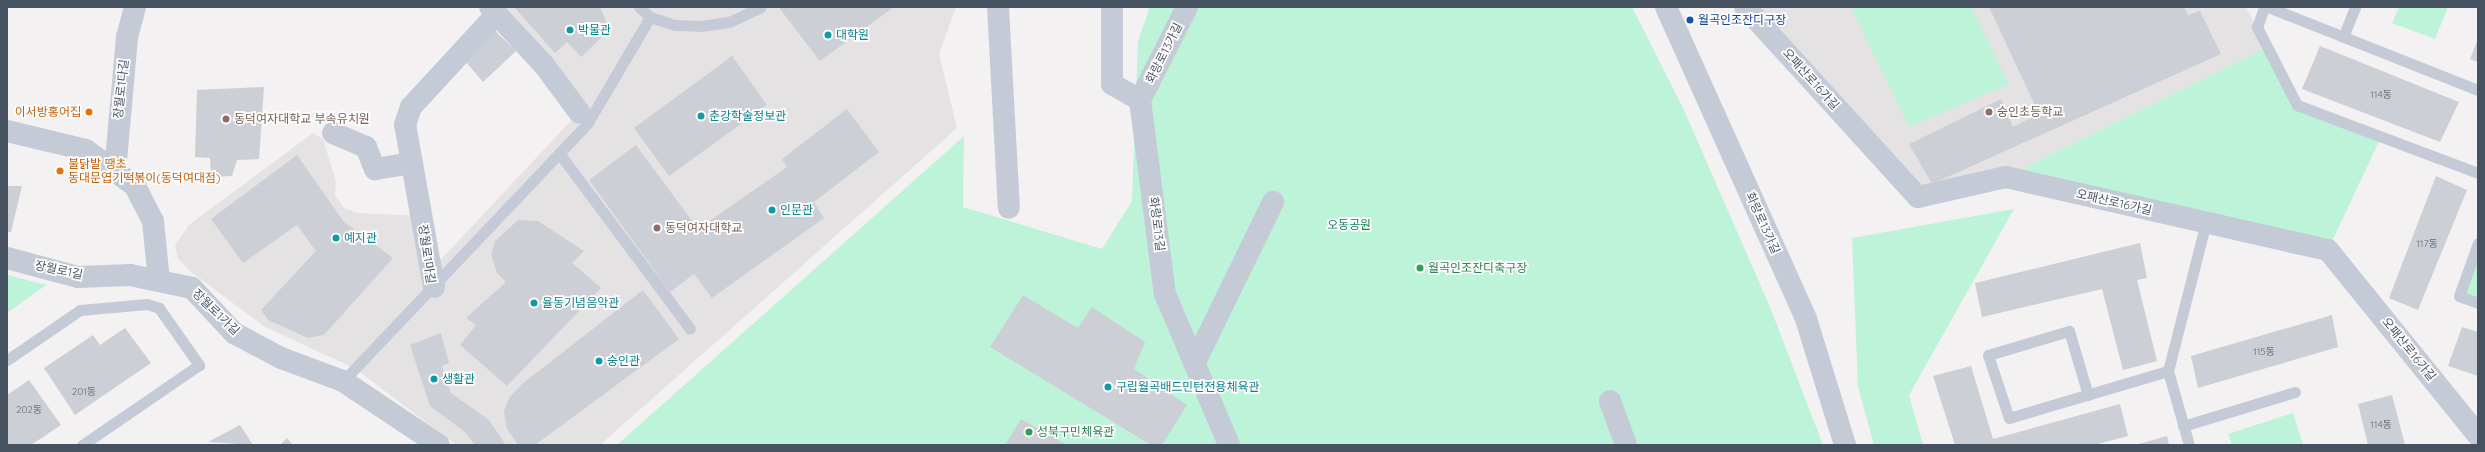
<!DOCTYPE html>
<meta charset="utf-8">
<style>
body{margin:0}
#map{position:relative;width:2485px;height:452px;overflow:hidden;background:#f3f1f1;font-family:Quicksand,"Noto Sans KR",sans-serif}
div>[style]{position:absolute}
.education>*{inset:0;background:#e5e2e3}
.green>*{inset:0;background:#bdf3d8}
.building>*{inset:0;background:#cdcfd6}
.lane>*{height:11px;margin:-5.5px;padding:0 5.5px;transform-origin:5.5px;border-radius:5.5px;background:#c4cbd7}
.street>*{height:22px;margin:-11px;padding:0 11px;transform-origin:11px;border-radius:11px;background:#c4cbd7}
.dots>*{width:11px;height:11px;translate:-50% -50%;box-sizing:border-box;border:2px solid #fff;border-radius:50%}
span{translate:-50% -50%;white-space:nowrap;text-align:center;line-height:1.15;-webkit-text-stroke:3.5px #fff;paint-order:stroke}
.number-label{font-size:10px;color:#68717e}
.number-label span{-webkit-text-stroke-width:0}
.transit-label{font-size:12px;color:#164399}
.left{translate:0 -50%;text-align:left}
.culture-label{font-size:12px;color:#0d838f}
.street-label{font-size:12px;color:#475260}
.food-label{font-size:12px;color:#c56008}
.right{translate:-100% -50%;text-align:right}
.education-label{font-size:12px;color:#785e54}
.park-label{font-size:12px;color:#0f8455}
.leisure-label{font-size:12px;color:#27864d}
.frame{position:absolute;inset:0;border:8px solid #475260;pointer-events:none}
</style>
<div id="map">
<div class="education">
<div style="clip-path:polygon(500px 7px,956px 7px,939px 54px,957px 128px,600px 445px,456px 445px,356px 369px,265px 327px,190px 271px,178px 259px,175px 245px,190px 224px,313px 133px,323px 139px,336px 182px,335px 195px,344px 208px,357px 213px,422px 216px,431px 270px,582px 109px)"></div>
<div style="clip-path:polygon(1745px 7px,2246px 7px,2267px 47px,2006px 177px,1918px 197px)"></div>
</div>
<div class="green">
<div style="clip-path:polygon(1150px 7px,1632px 7px,1683px 108px,1770px 307px,1823px 445px,617px 445px,964px 136px,963px 207px,1102px 249px,1132px 201px,1138px 41px)"></div>
<div style="clip-path:polygon(1851px 7px,1971px 7px,2009px 84px,1909px 127px)"></div>
<div style="clip-path:polygon(2399px 7px,2448px 7px,2435px 39px,2392px 23px)"></div>
<div style="clip-path:polygon(2267px 47px,2297px 105px,2380px 139px,2328px 250px,2006px 177px)"></div>
<div style="clip-path:polygon(2014px 209px,1909px 395px,1923px 445px,1874px 445px,1858px 387px,1852px 238px)"></div>
<div style="clip-path:polygon(2478px 243px,2478px 303px,2459px 296px)"></div>
<div style="clip-path:polygon(7px 275px,46px 285px,7px 313px)"></div>
<div style="clip-path:polygon(2293px 413px,2303px 445px,2232px 445px,2228px 434px)"></div>
</div>
<div class="building">
<div style="clip-path:polygon(514px 7px,600px 7px,607px 23px,603px 36px,581px 57px,567px 42px,555px 53px)"></div>
<div style="clip-path:polygon(782px 7px,894px 7px,820px 61px,780px 9px)"></div>
<div style="clip-path:polygon(1989px 7px,2184px 7px,2188px 15px,2200px 11px,2221px 54px,1932px 184px,1909px 144px,2001px 99px,2013px 127px,2039px 114px)"></div>
<div style="clip-path:polygon(494px 30px,516px 51px,483px 82px,465px 61px)"></div>
<div style="clip-path:polygon(2478px 39px,2478px 62px,2470px 59px)"></div>
<div style="clip-path:polygon(2320px 46px,2459px 102px,2440px 142px,2302px 89px)"></div>
<div style="clip-path:polygon(732px 56px,767px 105px,669px 176px,634px 128px)"></div>
<div style="clip-path:polygon(264px 87px,259px 159px,237px 160px,232px 176px,211px 177px,210px 158px,195px 157px,197px 90px)"></div>
<div style="clip-path:polygon(847px 109px,879px 152px,814px 202px,824px 218px,712px 298px,694px 274px,670px 292px,589px 180px,636px 145px,698px 229px,787px 167px,782px 159px)"></div>
<div style="clip-path:polygon(297px 155px,344px 222px,393px 258px,324px 335px,308px 338px,268px 320px,261px 310px,316px 251px,297px 225px,243px 263px,211px 219px)"></div>
<div style="clip-path:polygon(2436px 176px,2467px 190px,2418px 310px,2389px 298px)"></div>
<div style="clip-path:polygon(7px 186px,22px 186px,11px 232px,7px 232px)"></div>
<div style="clip-path:polygon(518px 220px,538px 221px,584px 251px,572px 263px,601px 288px,507px 386px,460px 345px,476px 325px,466px 318px,506px 282px,497px 273px,491px 255px,495px 241px)"></div>
<div style="clip-path:polygon(2140px 243px,2147px 278px,2137px 280px,2157px 361px,2123px 370px,2102px 289px,1982px 317px,1975px 283px)"></div>
<div style="clip-path:polygon(643px 290px,679px 339px,535px 445px,518px 445px,507px 429px,504px 411px,509px 398px,522px 384px)"></div>
<div style="clip-path:polygon(1023px 295px,1078px 328px,1092px 307px,1145px 342px,1134px 369px,1187px 405px,1162px 445px,1151px 445px,990px 347px)"></div>
<div style="clip-path:polygon(2332px 315px,2338px 347px,2198px 388px,2191px 356px)"></div>
<div style="clip-path:polygon(2462px 327px,2478px 332px,2478px 376px,2448px 366px)"></div>
<div style="clip-path:polygon(125px 328px,151px 363px,75px 415px,44px 368px,93px 335px,100px 345px)"></div>
<div style="clip-path:polygon(441px 333px,449px 363px,442px 366px,451px 393px,489px 420px,506px 445px,475px 445px,465px 432px,430px 406px,410px 345px)"></div>
<div style="clip-path:polygon(1971px 366px,1993px 439px,2120px 404px,2128px 436px,2094px 445px,1955px 445px,1933px 376px)"></div>
<div style="clip-path:polygon(29px 380px,61px 425px,31px 445px,7px 445px,7px 395px)"></div>
<div style="clip-path:polygon(2392px 395px,2405px 445px,2368px 445px,2358px 404px)"></div>
<div style="clip-path:polygon(1021px 419px,1067px 445px,1005px 445px)"></div>
<div style="clip-path:polygon(240px 425px,253px 445px,208px 442px)"></div>
<div style="clip-path:polygon(2167px 436px,2169px 445px,2135px 445px)"></div>
<div style="clip-path:polygon(287px 438px,293px 445px,280px 445px)"></div>
</div>
<div class="lane">
<div style="left:639px;top:7px;width:15px;rotate:42deg"></div>
<div style="left:650px;top:17px;width:26px;rotate:18deg"></div>
<div style="left:675px;top:25px;width:25px;rotate:2deg"></div>
<div style="left:700px;top:26px;width:29px;rotate:-8deg"></div>
<div style="left:729px;top:22px;width:35px;rotate:-25deg"></div>
<div style="left:2264px;top:7px;width:21px;rotate:109deg"></div>
<div style="left:2257px;top:27px;width:88px;rotate:62.9deg"></div>
<div style="left:2297px;top:105px;width:193px;rotate:20.6deg"></div>
<div style="left:2268px;top:7px;width:226px;rotate:21.6deg"></div>
<div style="left:2343px;top:37px;width:32px;rotate:-68deg"></div>
<div style="left:559px;top:153px;width:219px;rotate:53.3deg"></div>
<div style="left:2478px;top:243px;width:56px;rotate:109.7deg"></div>
<div style="left:2459px;top:296px;width:20px;rotate:20deg"></div>
<div style="left:7px;top:360px;width:88px;rotate:-34.4deg"></div>
<div style="left:80px;top:310px;width:67px;rotate:-5.1deg"></div>
<div style="left:147px;top:304px;width:13px;rotate:18deg"></div>
<div style="left:159px;top:308px;width:70px;rotate:54.9deg"></div>
<div style="left:199px;top:365px;width:142px;rotate:145.6deg"></div>
<div style="left:343px;top:381px;width:354px;rotate:-46.5deg"></div>
<div style="left:587px;top:124px;width:124px;rotate:-59.5deg"></div>
<div style="left:2088px;top:395px;width:67px;rotate:-106.5deg"></div>
<div style="left:2069px;top:331px;width:84px;rotate:163.5deg"></div>
<div style="left:1988px;top:355px;width:66px;rotate:71.6deg"></div>
<div style="left:2009px;top:418px;width:166px;rotate:-16.5deg"></div>
<div style="left:2183px;top:426px;width:117px;rotate:-16.9deg"></div>
<div style="left:2189px;top:445px;width:77px;rotate:-105.8deg"></div>
<div style="left:2168px;top:371px;width:154px;rotate:-75.7deg"></div>
</div>
<div class="street">
<div style="left:490px;top:7px;width:79px;rotate:47deg"></div>
<div style="left:544px;top:65px;width:59px;rotate:53.3deg"></div>
<div style="left:998px;top:7px;width:201px;rotate:86.9deg"></div>
<div style="left:1112px;top:7px;width:77px;rotate:90deg"></div>
<div style="left:1112px;top:84px;width:32px;rotate:30deg"></div>
<div style="left:1666px;top:7px;width:342px;rotate:65.8deg"></div>
<div style="left:1806px;top:319px;width:132px;rotate:72.8deg"></div>
<div style="left:1745px;top:7px;width:257px;rotate:47.7deg"></div>
<div style="left:1918px;top:197px;width:90px;rotate:-12.8deg"></div>
<div style="left:2006px;top:177px;width:330px;rotate:12.8deg"></div>
<div style="left:2328px;top:250px;width:238px;rotate:51deg"></div>
<div style="left:1140px;top:100px;width:196px;rotate:82.7deg"></div>
<div style="left:1165px;top:294px;width:164px;rotate:67deg"></div>
<div style="left:1140px;top:100px;width:104px;rotate:-63.2deg"></div>
<div style="left:7px;top:131px;width:81px;rotate:13.5deg"></div>
<div style="left:86px;top:150px;width:61px;rotate:36.3deg"></div>
<div style="left:135px;top:186px;width:39px;rotate:63deg"></div>
<div style="left:153px;top:221px;width:60px;rotate:84.3deg"></div>
<div style="left:333px;top:133px;width:36px;rotate:23deg"></div>
<div style="left:366px;top:147px;width:24px;rotate:68deg"></div>
<div style="left:375px;top:169px;width:37px;rotate:-9deg"></div>
<div style="left:115px;top:172px;width:136px;rotate:-84.9deg"></div>
<div style="left:127px;top:37px;width:31px;rotate:-75deg"></div>
<div style="left:7px;top:258px;width:73px;rotate:15deg"></div>
<div style="left:78px;top:277px;width:52px;rotate:-2.2deg"></div>
<div style="left:130px;top:275px;width:63px;rotate:11.8deg"></div>
<div style="left:192px;top:288px;width:62px;rotate:47deg"></div>
<div style="left:234px;top:333px;width:53px;rotate:28deg"></div>
<div style="left:281px;top:358px;width:66px;rotate:20.4deg"></div>
<div style="left:343px;top:381px;width:115px;rotate:33.7deg"></div>
<div style="left:434px;top:287px;width:165px;rotate:-100.1deg"></div>
<div style="left:405px;top:125px;width:19px;rotate:-72deg"></div>
<div style="left:411px;top:107px;width:124px;rotate:-47.3deg"></div>
<div style="left:1196px;top:360px;width:176px;rotate:-64deg"></div>
<div style="left:1610px;top:401px;width:47px;rotate:70deg"></div>
</div>
<div class="dots">
<div style="left:1690px;top:20px;background:#1a4fb4"></div>
<div style="left:570px;top:30px;background:#0f9aa8"></div>
<div style="left:828px;top:35px;background:#0f9aa8"></div>
<div style="left:89px;top:112px;background:#e8710a"></div>
<div style="left:1989px;top:112px;background:#8d6e63"></div>
<div style="left:701px;top:116px;background:#0f9aa8"></div>
<div style="left:226px;top:119px;background:#8d6e63"></div>
<div style="left:60px;top:171px;background:#e8710a"></div>
<div style="left:772px;top:210px;background:#0f9aa8"></div>
<div style="left:657px;top:228px;background:#8d6e63"></div>
<div style="left:336px;top:238px;background:#0f9aa8"></div>
<div style="left:1420px;top:268px;background:#2e9e5b"></div>
<div style="left:534px;top:303px;background:#0f9aa8"></div>
<div style="left:599px;top:361px;background:#0f9aa8"></div>
<div style="left:434px;top:379px;background:#0f9aa8"></div>
<div style="left:1108px;top:387px;background:#0f9aa8"></div>
<div style="left:1029px;top:432px;background:#2e9e5b"></div>
</div>
<div class="number-label">
<span style="left:2381px;top:95px">114동</span>
<span style="left:2427px;top:244px">117동</span>
<span style="left:2264px;top:352px">115동</span>
<span style="left:84px;top:392px">201동</span>
<span style="left:29px;top:410px">202동</span>
<span style="left:2381px;top:425px">114동</span>
</div>
<div class="transit-label">
<span class="left" style="left:1698px;top:20px">월곡인조잔디구장</span>
</div>
<div class="culture-label">
<span class="left" style="left:578px;top:30px">박물관</span>
<span class="left" style="left:836px;top:35px">대학원</span>
<span class="left" style="left:709px;top:116px">춘강학술정보관</span>
<span class="left" style="left:780px;top:210px">인문관</span>
<span class="left" style="left:344px;top:238px">예지관</span>
<span class="left" style="left:542px;top:303px">율동기념음악관</span>
<span class="left" style="left:607px;top:361px">숭인관</span>
<span class="left" style="left:442px;top:379px">생활관</span>
<span class="left" style="left:1116px;top:387px">구립월곡배드민턴전용체육관</span>
</div>
<div class="street-label">
<span style="left:1164px;top:53px;rotate:-63deg">화랑로13가길</span>
<span style="left:1811px;top:79px;rotate:48deg">오패산로16가길</span>
<span style="left:121px;top:89px;rotate:-84deg">장월로1다길</span>
<span style="left:2114px;top:202px;rotate:13deg">오패산로16가길</span>
<span style="left:1763px;top:223px;rotate:66deg">화랑로13가길</span>
<span style="left:1157px;top:224px;rotate:83deg">화랑로13길</span>
<span style="left:427px;top:254px;rotate:82deg">장월로1마길</span>
<span style="left:59px;top:270px;rotate:12deg">장월로1길</span>
<span style="left:216px;top:312px;rotate:44deg">장월로1가길</span>
<span style="left:2409px;top:349px;rotate:51deg">오패산로16가길</span>
</div>
<div class="food-label">
<span class="right" style="left:81px;top:112px">이서방홍어집</span>
<span class="left" style="left:68px;top:171px">불닭발 땡초<br>동대문엽기떡볶이(동덕여대점)</span>
</div>
<div class="education-label">
<span class="left" style="left:1997px;top:112px">숭인초등학교</span>
<span class="left" style="left:234px;top:119px">동덕여자대학교 부속유치원</span>
<span class="left" style="left:665px;top:228px">동덕여자대학교</span>
</div>
<div class="park-label">
<span style="left:1349px;top:225px">오동공원</span>
</div>
<div class="leisure-label">
<span class="left" style="left:1428px;top:268px">월곡인조잔디축구장</span>
<span class="left" style="left:1037px;top:432px">성북구민체육관</span>
</div>
<div class="frame"></div>
</div>
